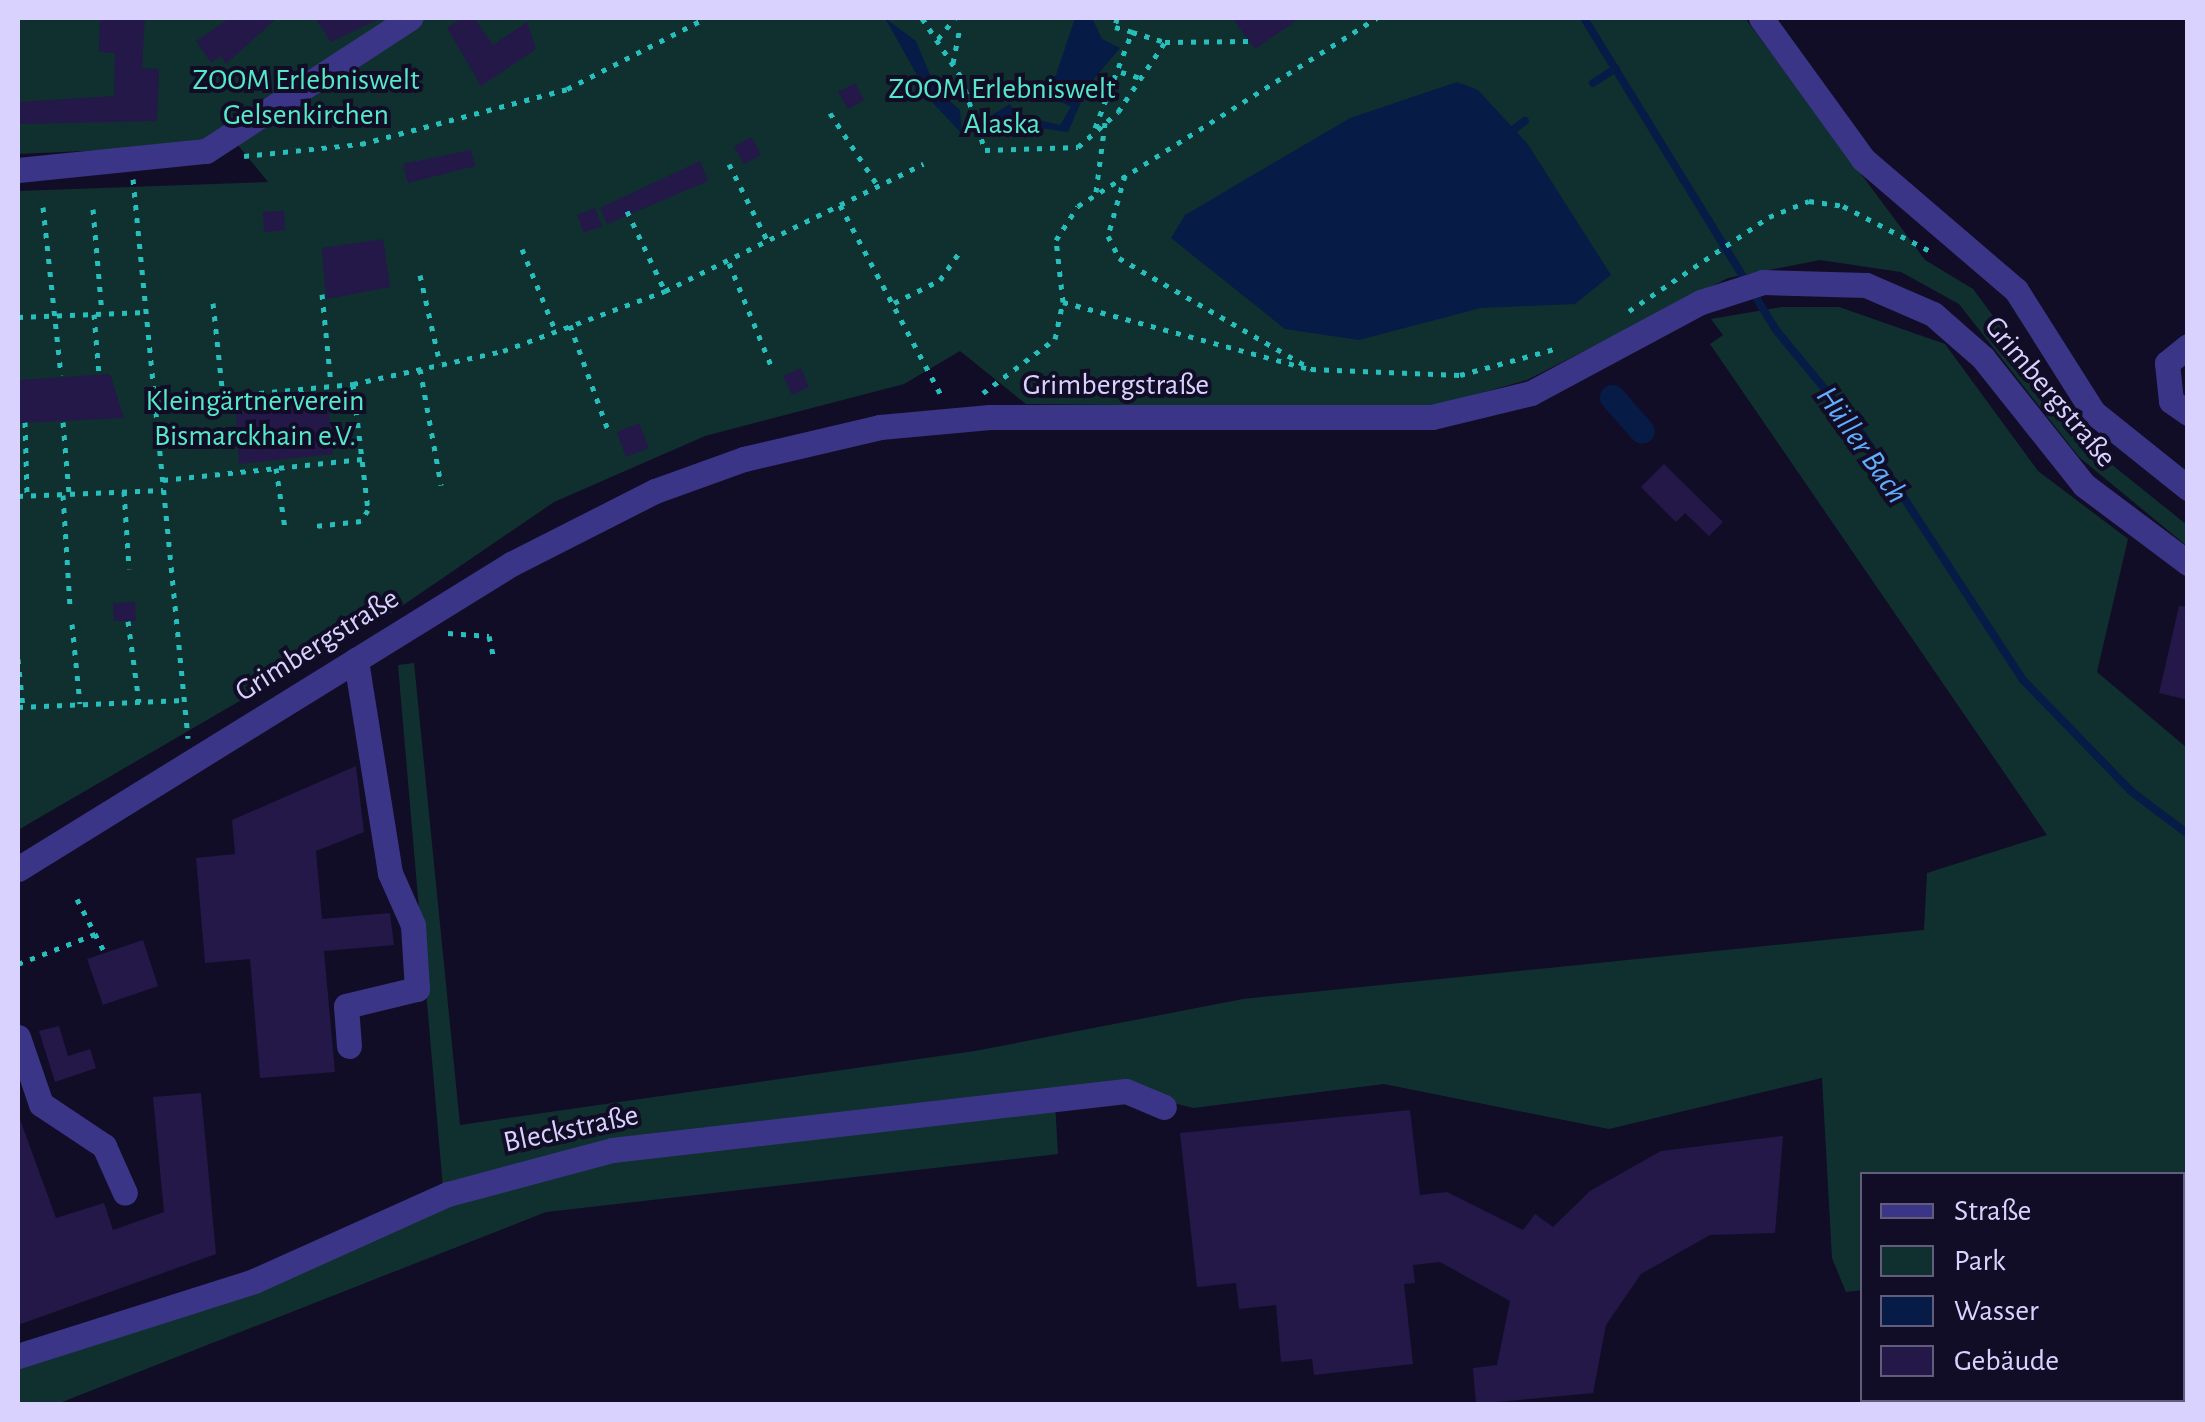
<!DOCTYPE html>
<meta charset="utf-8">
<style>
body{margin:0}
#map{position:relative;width:2205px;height:1422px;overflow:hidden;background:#120d26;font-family:"Alegreya Sans",sans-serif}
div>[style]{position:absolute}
.green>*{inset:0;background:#103030}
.water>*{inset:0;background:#061b46}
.stream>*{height:8px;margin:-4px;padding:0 4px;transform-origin:4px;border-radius:4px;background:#061b46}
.canal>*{height:25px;margin:-12.5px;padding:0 12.5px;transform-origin:12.5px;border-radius:12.5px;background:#061b46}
.building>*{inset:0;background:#231848}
.path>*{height:5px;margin-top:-2.5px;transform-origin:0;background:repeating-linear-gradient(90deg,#26bfbc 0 5px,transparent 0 13px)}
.minor>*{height:25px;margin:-12.5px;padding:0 12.5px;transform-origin:12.5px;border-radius:12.5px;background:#3b3588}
span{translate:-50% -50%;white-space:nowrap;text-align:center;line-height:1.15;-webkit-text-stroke:8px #120d26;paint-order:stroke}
.park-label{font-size:30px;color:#55e8c9}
.street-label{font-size:30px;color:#d9d2ff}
.water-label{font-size:32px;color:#60afff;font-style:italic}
.frame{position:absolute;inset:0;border:20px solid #d9d2ff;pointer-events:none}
.legend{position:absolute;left:1860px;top:1172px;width:325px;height:230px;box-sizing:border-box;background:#120d26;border:2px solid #625c7d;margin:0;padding:12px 18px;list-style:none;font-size:30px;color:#d9d2ff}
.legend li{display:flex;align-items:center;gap:20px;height:50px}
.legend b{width:50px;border:2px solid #625c7d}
</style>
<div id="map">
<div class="green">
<div style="clip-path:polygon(18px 18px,1745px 18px,1925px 260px,1973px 289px,2091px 448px,2187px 525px,2187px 546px,2079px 457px,1959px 304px,1901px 272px,1820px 260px,1728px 278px,1527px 380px,1427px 408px,1026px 404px,960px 351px,904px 384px,705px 436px,554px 502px,396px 610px,18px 830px,18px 191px,268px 182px,237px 144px,18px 154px)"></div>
<div style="clip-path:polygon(1782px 307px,1839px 307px,1945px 344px,2038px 471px,2128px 539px,2097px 672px,2187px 748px,2187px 1404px,2069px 1400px,2182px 1400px,2182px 1174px,1862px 1174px,1862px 1290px,1846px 1292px,1832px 1258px,1822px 1078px,1609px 1129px,1384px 1084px,1193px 1108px,1150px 1097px,1055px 1103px,1058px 1154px,546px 1212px,57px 1404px,18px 1404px,18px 1361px,253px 1287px,443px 1188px,398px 665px,414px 663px,460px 1125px,975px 1051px,1243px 999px,1924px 930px,1927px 873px,2047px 835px,1710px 344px,1723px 335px,1711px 319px)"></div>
</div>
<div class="water">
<div style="clip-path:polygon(885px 18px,916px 41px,936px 89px,960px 110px,962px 134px,932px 102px)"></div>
<div style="clip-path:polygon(1075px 18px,1092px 18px,1102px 39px,1120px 48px,1088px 86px,1068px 132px,984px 120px,1010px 104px,1017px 115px,1060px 125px,1071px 107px,1035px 89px,1056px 75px)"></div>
<div style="clip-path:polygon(1457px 82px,1478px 90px,1527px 143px,1611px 275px,1575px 304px,1481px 308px,1359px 340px,1285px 329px,1171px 238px,1185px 215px,1350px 118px)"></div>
</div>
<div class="stream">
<div style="left:1584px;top:18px;width:366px;rotate:58.4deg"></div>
<div style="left:1776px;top:330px;width:135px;rotate:50.4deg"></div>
<div style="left:1862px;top:434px;width:294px;rotate:56.8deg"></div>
<div style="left:2023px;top:680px;width:156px;rotate:45.8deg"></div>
<div style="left:2132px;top:792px;width:70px;rotate:36.9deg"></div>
<div style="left:1593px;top:83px;width:27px;rotate:-33deg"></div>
<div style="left:1509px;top:133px;width:20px;rotate:-37deg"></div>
</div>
<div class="canal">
<div style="left:1612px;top:397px;width:45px;rotate:48.6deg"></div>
</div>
<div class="building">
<div style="clip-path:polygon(100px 18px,145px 18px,142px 68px,159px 69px,157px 121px,20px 124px,18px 102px,114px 96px,115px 53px,99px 52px)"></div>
<div style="clip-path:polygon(230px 18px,277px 18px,226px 64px,221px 56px,211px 63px,196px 41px)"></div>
<div style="clip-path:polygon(315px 18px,381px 18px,331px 42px)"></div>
<div style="clip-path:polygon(462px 18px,474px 18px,493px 45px,527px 22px,536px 49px,481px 86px,447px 28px)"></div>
<div style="clip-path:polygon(1232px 18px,1300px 18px,1255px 49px)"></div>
<div style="clip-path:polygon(855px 83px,864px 100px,848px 109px,838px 92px)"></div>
<div style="clip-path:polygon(752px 137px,761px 155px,744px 164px,734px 146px)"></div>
<div style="clip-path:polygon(471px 150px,475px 166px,408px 183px,403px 164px)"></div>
<div style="clip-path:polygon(700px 161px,708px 181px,607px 224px,600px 208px)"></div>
<div style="clip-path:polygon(595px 208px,602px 226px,584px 233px,577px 215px)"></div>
<div style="clip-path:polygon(284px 211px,285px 230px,264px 232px,263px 212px)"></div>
<div style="clip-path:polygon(383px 239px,390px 287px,326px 299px,322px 248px)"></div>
<div style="clip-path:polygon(801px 368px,809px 387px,792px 395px,783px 376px)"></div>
<div style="clip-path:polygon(110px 374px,124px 418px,18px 423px,18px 380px)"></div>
<div style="clip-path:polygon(328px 404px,333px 454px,239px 464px,236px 414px)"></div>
<div style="clip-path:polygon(639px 423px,649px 448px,626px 457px,617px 432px)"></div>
<div style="clip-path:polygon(1664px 464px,1723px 522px,1709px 536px,1685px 513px,1676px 522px,1641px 487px)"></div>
<div style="clip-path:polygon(135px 602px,136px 621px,114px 621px,113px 603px)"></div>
<div style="clip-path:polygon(2179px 606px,2188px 607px,2188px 700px,2159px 693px)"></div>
<div style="clip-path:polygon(356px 766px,364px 832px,316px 851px,322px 919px,390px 913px,394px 945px,324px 951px,335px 1072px,260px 1078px,250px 959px,205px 963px,196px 858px,235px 854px,232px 820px)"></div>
<div style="clip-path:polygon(143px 940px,158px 986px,103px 1005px,87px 959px)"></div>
<div style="clip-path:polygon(59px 1026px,68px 1056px,90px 1049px,96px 1068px,55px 1082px,39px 1031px)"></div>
<div style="clip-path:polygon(201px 1093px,216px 1254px,18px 1325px,18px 1114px,56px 1218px,104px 1203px,113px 1230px,164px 1212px,153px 1097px)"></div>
<div style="clip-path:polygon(1410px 1110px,1420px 1195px,1447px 1192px,1523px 1230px,1535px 1214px,1553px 1227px,1590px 1191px,1661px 1151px,1783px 1136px,1775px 1233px,1710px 1235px,1641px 1274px,1606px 1325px,1593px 1393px,1476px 1404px,1473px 1368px,1497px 1365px,1510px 1301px,1440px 1262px,1413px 1265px,1415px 1283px,1404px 1284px,1413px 1364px,1314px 1375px,1312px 1359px,1281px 1362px,1276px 1305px,1239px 1309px,1236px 1283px,1197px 1287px,1180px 1133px)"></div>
</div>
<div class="path">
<div style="left:922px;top:18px;width:71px;rotate:56.5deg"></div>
<div style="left:961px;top:77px;width:77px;rotate:71.8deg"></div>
<div style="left:985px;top:150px;width:93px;rotate:-1.8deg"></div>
<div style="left:1078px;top:147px;width:53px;rotate:-41.2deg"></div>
<div style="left:1118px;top:112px;width:84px;rotate:-56.1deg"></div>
<div style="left:1165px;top:42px;width:84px;rotate:-0.7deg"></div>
<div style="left:1117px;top:18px;width:9px;rotate:103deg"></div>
<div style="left:1115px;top:27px;width:18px;rotate:16deg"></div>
<div style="left:938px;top:39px;width:27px;rotate:-51deg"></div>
<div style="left:953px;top:63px;width:36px;rotate:-79deg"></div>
<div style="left:1121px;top:72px;width:21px;rotate:17deg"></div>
<div style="left:830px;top:113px;width:87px;rotate:56.7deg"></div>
<div style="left:1095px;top:128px;width:103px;rotate:-68.9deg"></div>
<div style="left:1132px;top:32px;width:34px;rotate:17deg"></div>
<div style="left:244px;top:156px;width:118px;rotate:-5.9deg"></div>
<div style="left:361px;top:144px;width:213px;rotate:-14.9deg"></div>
<div style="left:567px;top:89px;width:156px;rotate:-27.1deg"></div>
<div style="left:729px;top:164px;width:89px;rotate:63.4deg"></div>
<div style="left:1125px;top:175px;width:63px;rotate:105.6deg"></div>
<div style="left:1108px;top:236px;width:25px;rotate:63deg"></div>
<div style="left:1119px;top:258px;width:222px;rotate:30deg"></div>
<div style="left:1311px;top:369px;width:149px;rotate:2.3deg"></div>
<div style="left:1460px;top:375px;width:102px;rotate:-15.4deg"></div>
<div style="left:133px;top:179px;width:562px;rotate:84.38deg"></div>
<div style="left:1096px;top:192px;width:70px;rotate:-82.6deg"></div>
<div style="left:840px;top:205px;width:220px;rotate:62deg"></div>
<div style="left:43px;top:207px;width:169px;rotate:83.9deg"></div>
<div style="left:93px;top:209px;width:104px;rotate:85.1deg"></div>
<div style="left:627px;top:211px;width:89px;rotate:64.6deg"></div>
<div style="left:522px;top:249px;width:87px;rotate:67.8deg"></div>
<div style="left:729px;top:263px;width:113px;rotate:67.7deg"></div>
<div style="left:420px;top:275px;width:91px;rotate:77.3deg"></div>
<div style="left:322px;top:294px;width:90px;rotate:84.3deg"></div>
<div style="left:1063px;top:302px;width:252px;rotate:15.2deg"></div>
<div style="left:213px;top:303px;width:94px;rotate:83.9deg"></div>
<div style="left:894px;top:303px;width:51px;rotate:-26.6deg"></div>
<div style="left:940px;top:280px;width:35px;rotate:-55deg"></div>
<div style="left:1629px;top:311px;width:169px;rotate:-33.9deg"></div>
<div style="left:1769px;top:217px;width:43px;rotate:-21.8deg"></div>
<div style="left:1809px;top:201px;width:34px;rotate:8deg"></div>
<div style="left:1843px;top:206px;width:98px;rotate:27.3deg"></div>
<div style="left:94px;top:314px;width:61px;rotate:85.3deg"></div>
<div style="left:18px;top:317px;width:129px;rotate:-2.2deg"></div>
<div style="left:570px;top:325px;width:112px;rotate:70.1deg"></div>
<div style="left:420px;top:369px;width:118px;rotate:79.7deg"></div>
<div style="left:353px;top:384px;width:154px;rotate:-12.4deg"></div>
<div style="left:503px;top:351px;width:173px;rotate:-20.3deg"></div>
<div style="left:665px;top:291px;width:288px;rotate:-26.2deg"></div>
<div style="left:983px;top:393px;width:90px;rotate:-36.9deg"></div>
<div style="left:1055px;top:339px;width:38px;rotate:-78deg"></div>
<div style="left:1063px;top:302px;width:62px;rotate:-96.4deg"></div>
<div style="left:1056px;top:240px;width:40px;rotate:-57.1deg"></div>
<div style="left:1078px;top:206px;width:353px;rotate:-32.2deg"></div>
<div style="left:156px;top:403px;width:198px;rotate:-5.5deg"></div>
<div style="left:353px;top:384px;width:127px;rotate:83.2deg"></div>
<div style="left:368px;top:510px;width:13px;rotate:122deg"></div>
<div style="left:361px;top:521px;width:46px;rotate:173.8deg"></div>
<div style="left:25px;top:422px;width:73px;rotate:88.4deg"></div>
<div style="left:63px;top:422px;width:72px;rotate:85.2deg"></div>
<div style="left:276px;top:468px;width:61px;rotate:81.5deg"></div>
<div style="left:163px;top:480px;width:200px;rotate:-6deg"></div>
<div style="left:124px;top:491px;width:78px;rotate:86.3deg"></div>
<div style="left:63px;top:495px;width:112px;rotate:86.4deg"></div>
<div style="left:18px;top:496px;width:145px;rotate:-2.4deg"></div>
<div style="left:128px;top:621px;width:82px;rotate:82.3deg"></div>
<div style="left:72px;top:624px;width:80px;rotate:84.3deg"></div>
<div style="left:448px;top:633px;width:41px;rotate:4.2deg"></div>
<div style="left:489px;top:636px;width:19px;rotate:78deg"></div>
<div style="left:18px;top:659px;width:48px;rotate:84.1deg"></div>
<div style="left:18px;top:707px;width:166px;rotate:-2.4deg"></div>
<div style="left:77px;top:899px;width:61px;rotate:62.6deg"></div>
<div style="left:18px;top:964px;width:86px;rotate:-21.2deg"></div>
</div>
<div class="minor">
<div style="left:1761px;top:18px;width:174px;rotate:54.1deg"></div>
<div style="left:1863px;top:159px;width:201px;rotate:40.6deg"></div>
<div style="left:2016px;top:290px;width:144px;rotate:57.7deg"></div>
<div style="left:2093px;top:412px;width:122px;rotate:38.7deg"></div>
<div style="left:18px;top:170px;width:189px;rotate:-5.8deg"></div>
<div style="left:206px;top:151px;width:244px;rotate:-33.1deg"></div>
<div style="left:2188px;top:346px;width:27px;rotate:141deg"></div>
<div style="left:2167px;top:363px;width:38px;rotate:84deg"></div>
<div style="left:2171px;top:401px;width:21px;rotate:35deg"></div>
<div style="left:18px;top:869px;width:580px;rotate:-31.74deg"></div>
<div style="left:511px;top:564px;width:161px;rotate:-26.9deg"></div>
<div style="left:655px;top:491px;width:95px;rotate:-19.8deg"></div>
<div style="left:744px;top:459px;width:140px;rotate:-13.2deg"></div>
<div style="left:880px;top:427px;width:110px;rotate:-5.2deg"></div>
<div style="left:990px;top:417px;width:442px"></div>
<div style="left:1432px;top:417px;width:102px;rotate:-13.6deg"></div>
<div style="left:1531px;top:393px;width:193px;rotate:-28.2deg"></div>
<div style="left:1701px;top:302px;width:65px;rotate:-17.9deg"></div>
<div style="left:1763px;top:282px;width:103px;rotate:1.7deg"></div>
<div style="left:1866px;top:285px;width:73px;rotate:23.4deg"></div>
<div style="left:1933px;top:314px;width:67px;rotate:41.3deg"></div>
<div style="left:1983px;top:358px;width:162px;rotate:51.5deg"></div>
<div style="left:2084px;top:485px;width:130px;rotate:36.9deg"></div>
<div style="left:18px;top:1037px;width:71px;rotate:71.1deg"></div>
<div style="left:41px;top:1104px;width:76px;rotate:33.7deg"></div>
<div style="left:104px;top:1146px;width:51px;rotate:65.9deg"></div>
<div style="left:349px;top:1046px;width:40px;rotate:-94.3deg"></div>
<div style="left:346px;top:1006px;width:73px;rotate:-13.5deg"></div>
<div style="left:417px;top:989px;width:64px;rotate:-93.6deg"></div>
<div style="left:413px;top:925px;width:57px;rotate:-113.9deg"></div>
<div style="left:390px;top:873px;width:216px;rotate:-99.1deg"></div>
<div style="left:18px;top:1356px;width:248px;rotate:-17.6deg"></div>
<div style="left:254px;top:1281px;width:213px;rotate:-24.2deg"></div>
<div style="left:448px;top:1194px;width:170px;rotate:-15deg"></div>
<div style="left:612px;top:1150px;width:517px;rotate:-6.55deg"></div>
<div style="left:1126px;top:1091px;width:41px;rotate:22.8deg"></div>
</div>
<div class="park-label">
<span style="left:306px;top:97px">ZOOM Erlebniswelt<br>Gelsenkirchen</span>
<span style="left:1002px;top:106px">ZOOM Erlebniswelt<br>Alaska</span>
<span style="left:255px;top:418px">Kleingärtnerverein<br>Bismarckhain e.V.</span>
</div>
<div class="street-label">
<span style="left:1116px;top:385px">Grimbergstraße</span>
<span style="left:2050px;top:392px;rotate:50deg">Grimbergstraße</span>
<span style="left:317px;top:645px;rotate:-32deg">Grimbergstraße</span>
<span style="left:571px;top:1129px;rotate:-12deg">Bleckstraße</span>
</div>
<div class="water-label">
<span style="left:1862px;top:445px;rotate:55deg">Hüller Bach</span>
</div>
<div class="frame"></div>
<ul class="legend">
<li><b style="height:12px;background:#3b3588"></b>Straße</li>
<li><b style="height:28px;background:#103030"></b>Park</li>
<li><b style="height:28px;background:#061b46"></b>Wasser</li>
<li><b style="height:28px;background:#231848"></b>Gebäude</li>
</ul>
</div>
